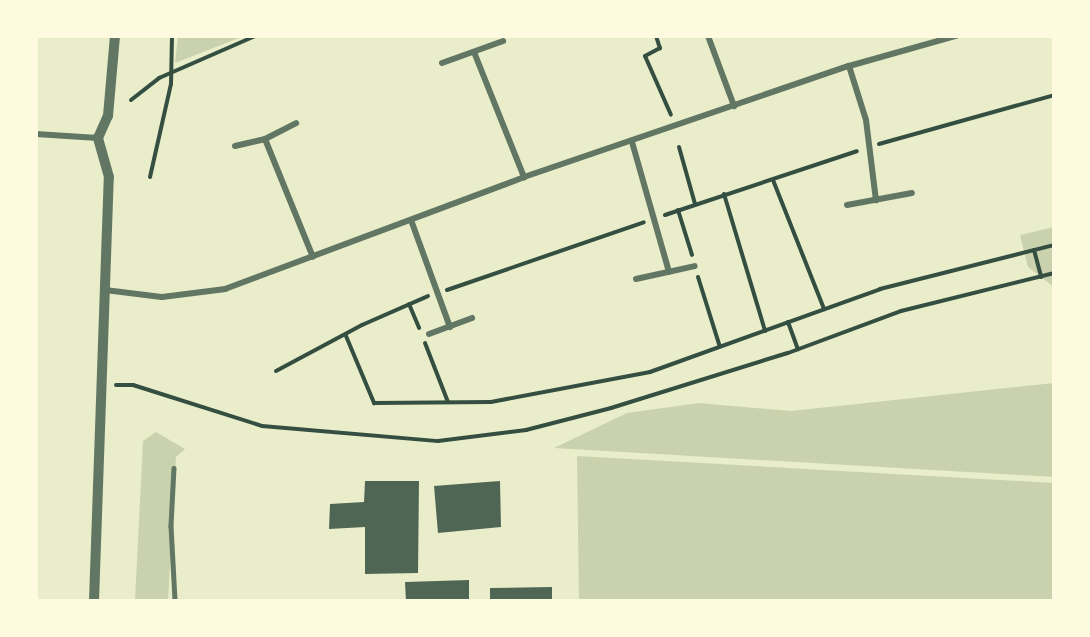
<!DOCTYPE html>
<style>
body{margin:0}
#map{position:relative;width:1090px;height:637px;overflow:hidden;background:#e9edc9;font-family:"Sofia Sans Condensed",sans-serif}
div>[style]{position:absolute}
.green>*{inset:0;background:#cad2ad}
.building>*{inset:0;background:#4f6655}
.path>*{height:4px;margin:-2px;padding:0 2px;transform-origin:2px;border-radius:2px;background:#344e41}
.service>*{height:4.5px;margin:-2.25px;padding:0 2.25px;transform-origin:2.25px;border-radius:2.25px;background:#617663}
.minor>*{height:6px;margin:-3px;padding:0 3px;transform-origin:3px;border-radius:3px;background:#617663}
.tertiary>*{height:10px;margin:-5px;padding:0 5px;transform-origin:5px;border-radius:5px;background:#617663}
span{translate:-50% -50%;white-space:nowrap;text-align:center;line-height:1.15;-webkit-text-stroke:5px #fefae0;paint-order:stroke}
.frame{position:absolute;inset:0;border:38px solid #fefae0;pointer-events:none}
</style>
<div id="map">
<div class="green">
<div style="clip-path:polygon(178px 36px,244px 36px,175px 63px)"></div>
<div style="clip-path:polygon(1054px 227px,1054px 287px,1028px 267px,1020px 235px)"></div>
<div style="clip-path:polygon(1054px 383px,1054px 477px,554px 448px,627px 413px,699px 403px,791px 411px)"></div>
<div style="clip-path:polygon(156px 432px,185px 449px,176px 457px,168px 601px,135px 601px,143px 441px)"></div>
<div style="clip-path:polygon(577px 456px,1054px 483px,1054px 601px,579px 601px)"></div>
</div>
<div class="building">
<div style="clip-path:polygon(365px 481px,419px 481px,418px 573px,365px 574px,365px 527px,329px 529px,330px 504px,364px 502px)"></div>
<div style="clip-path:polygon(500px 481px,501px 527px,438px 533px,434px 486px)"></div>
<div style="clip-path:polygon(469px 580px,469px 601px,406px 601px,405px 582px)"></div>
<div style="clip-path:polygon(552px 587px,552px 601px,490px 601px,490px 588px)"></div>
</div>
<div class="path">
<div style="left:656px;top:36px;width:13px;rotate:72deg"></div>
<div style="left:660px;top:48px;width:17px;rotate:152deg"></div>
<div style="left:645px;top:56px;width:64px;rotate:66.2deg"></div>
<div style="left:131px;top:100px;width:36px;rotate:-38deg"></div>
<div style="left:159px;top:78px;width:105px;rotate:-23.6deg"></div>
<div style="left:879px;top:144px;width:182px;rotate:-15.6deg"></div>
<div style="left:679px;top:147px;width:59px;rotate:74.3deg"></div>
<div style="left:150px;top:177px;width:95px;rotate:-77.3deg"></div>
<div style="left:171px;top:84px;width:48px;rotate:-88.8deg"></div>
<div style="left:773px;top:180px;width:139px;rotate:68.4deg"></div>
<div style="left:724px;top:194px;width:143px;rotate:73.3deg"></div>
<div style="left:678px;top:210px;width:47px;rotate:72.7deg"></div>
<div style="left:665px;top:215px;width:202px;rotate:-18.4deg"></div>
<div style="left:1034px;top:250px;width:28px;rotate:75deg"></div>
<div style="left:698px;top:277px;width:73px;rotate:72.6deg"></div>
<div style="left:447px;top:290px;width:208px;rotate:-19deg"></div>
<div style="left:409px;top:304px;width:26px;rotate:67deg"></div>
<div style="left:788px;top:322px;width:29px;rotate:70deg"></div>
<div style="left:346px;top:336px;width:73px;rotate:67.3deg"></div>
<div style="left:374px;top:403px;width:117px;rotate:-0.5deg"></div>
<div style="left:491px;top:402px;width:162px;rotate:-10.7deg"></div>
<div style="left:650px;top:372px;width:245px;rotate:-19.8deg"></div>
<div style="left:880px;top:289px;width:179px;rotate:-14.2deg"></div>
<div style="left:425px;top:343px;width:63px;rotate:68.7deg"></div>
<div style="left:276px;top:371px;width:98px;rotate:-28.1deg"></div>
<div style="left:362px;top:325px;width:72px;rotate:-23.7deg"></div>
<div style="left:116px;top:385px;width:17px"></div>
<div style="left:133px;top:385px;width:135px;rotate:17.6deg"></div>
<div style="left:262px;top:426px;width:177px;rotate:4.9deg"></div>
<div style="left:438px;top:441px;width:89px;rotate:-7.1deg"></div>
<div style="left:526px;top:430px;width:88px;rotate:-14.5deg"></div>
<div style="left:611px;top:408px;width:185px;rotate:-17.3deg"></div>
<div style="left:788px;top:353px;width:121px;rotate:-20.4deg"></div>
<div style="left:901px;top:311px;width:158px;rotate:-13.9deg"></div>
</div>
<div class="service">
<div style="left:174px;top:468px;width:58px;rotate:93deg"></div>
<div style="left:171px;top:526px;width:75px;rotate:86.9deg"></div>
</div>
<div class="minor">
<div style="left:708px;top:36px;width:75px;rotate:69.6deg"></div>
<div style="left:474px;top:52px;width:135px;rotate:68.2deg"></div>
<div style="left:442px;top:63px;width:65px;rotate:-19.8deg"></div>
<div style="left:849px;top:66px;width:57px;rotate:72.5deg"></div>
<div style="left:866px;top:120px;width:81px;rotate:82.9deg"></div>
<div style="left:36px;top:134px;width:62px;rotate:3.7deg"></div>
<div style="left:265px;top:139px;width:127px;rotate:67.9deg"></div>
<div style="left:632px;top:142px;width:135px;rotate:74.1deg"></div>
<div style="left:235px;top:146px;width:31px;rotate:-13deg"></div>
<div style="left:265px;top:139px;width:35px;rotate:-27deg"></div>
<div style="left:847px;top:205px;width:66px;rotate:-10.5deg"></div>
<div style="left:411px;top:220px;width:114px;rotate:70deg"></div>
<div style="left:636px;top:279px;width:60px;rotate:-12.4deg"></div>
<div style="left:105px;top:290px;width:57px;rotate:7deg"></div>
<div style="left:162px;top:297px;width:64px;rotate:-7.2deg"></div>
<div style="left:225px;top:289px;width:319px;rotate:-20.5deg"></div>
<div style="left:524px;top:177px;width:343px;rotate:-18.9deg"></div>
<div style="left:849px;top:66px;width:111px;rotate:-15.7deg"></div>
<div style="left:429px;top:334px;width:46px;rotate:-20.4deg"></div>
</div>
<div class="tertiary">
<div style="left:94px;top:601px;width:424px;rotate:-88deg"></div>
<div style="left:109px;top:177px;width:41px;rotate:-105.8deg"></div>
<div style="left:98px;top:138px;width:24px;rotate:-66deg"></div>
<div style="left:108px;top:116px;width:80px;rotate:-85deg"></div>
</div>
<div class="frame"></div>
</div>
